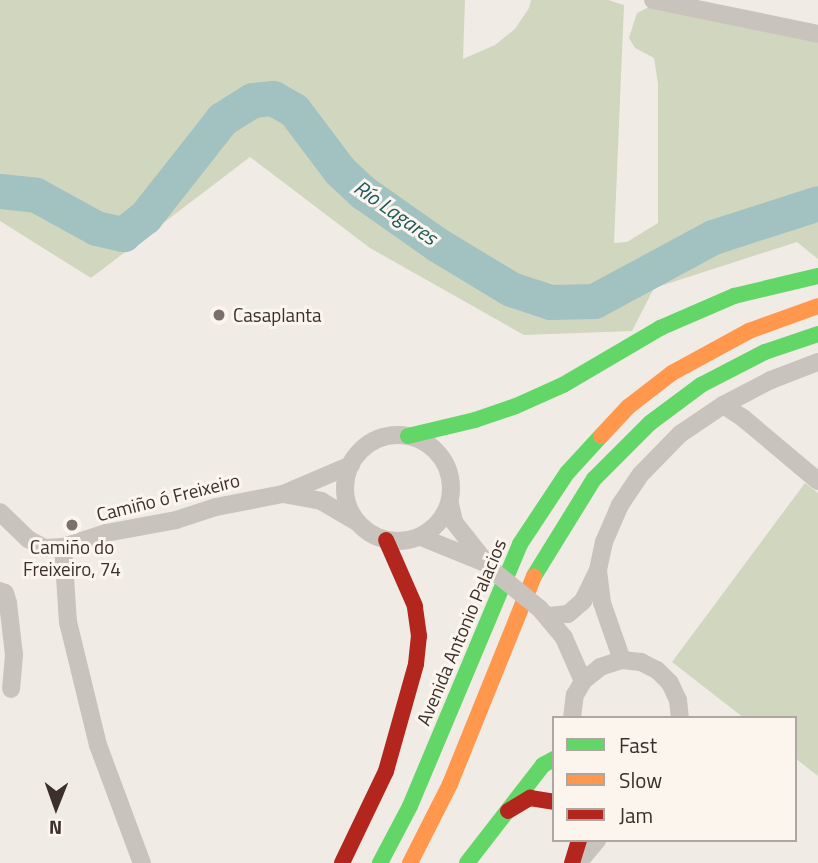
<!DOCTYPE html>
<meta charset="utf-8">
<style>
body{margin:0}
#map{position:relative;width:818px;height:863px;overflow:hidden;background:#f0ebe5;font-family:"Titillium Web",sans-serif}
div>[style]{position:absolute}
.green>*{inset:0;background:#d1d6bf}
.river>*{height:35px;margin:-17.5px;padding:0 17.5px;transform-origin:17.5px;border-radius:17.5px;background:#a1c2c1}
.street>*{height:18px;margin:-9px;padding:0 9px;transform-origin:9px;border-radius:9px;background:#c9c3be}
.street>.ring{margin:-9px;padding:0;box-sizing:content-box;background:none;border:18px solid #c9c3be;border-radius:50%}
.fast>*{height:16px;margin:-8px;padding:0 8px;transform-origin:8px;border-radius:8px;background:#63d668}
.slow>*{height:16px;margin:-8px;padding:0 8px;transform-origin:8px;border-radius:8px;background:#ff974d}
.jam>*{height:16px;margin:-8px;padding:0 8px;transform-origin:8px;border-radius:8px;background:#b3261e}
.street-bridge>*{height:18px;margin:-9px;padding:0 9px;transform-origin:9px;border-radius:9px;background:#c9c3be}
.dots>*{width:19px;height:19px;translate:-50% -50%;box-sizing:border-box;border:4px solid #fbf5ee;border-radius:50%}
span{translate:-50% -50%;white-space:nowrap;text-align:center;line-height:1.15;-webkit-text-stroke:6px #fbf5ee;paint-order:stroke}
.poi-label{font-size:19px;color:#3b302b}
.left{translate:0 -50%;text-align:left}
.street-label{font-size:19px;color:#3b302b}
.water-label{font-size:21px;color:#1f5a5e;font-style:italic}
.legend{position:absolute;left:552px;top:716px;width:245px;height:126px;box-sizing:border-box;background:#fbf5ee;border:2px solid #aea6a0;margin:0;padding:9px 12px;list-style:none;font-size:21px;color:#3b302b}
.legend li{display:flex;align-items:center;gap:14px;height:35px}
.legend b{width:35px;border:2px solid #aea6a0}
.north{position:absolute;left:21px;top:772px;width:70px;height:70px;-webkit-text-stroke:5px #fbf5ee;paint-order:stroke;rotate:181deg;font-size:19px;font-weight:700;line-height:28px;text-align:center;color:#3b302b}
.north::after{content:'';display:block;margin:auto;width:24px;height:32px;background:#3b302b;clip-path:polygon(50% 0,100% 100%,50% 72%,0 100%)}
</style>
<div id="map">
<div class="green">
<div style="clip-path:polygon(0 0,465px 0,463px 59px,495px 45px,515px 29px,529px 8px,531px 0,608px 0,624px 5px,614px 243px,627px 242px,658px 223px,658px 84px,654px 58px,635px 48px,629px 38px,637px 13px,651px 6px,818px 41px,818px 259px,797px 242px,654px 288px,632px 331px,524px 335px,370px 248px,250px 157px,91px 278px,0 221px)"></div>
<div style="clip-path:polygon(805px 483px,818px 493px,818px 776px,795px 758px,795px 718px,744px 718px,672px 662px)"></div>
</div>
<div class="river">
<div style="left:0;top:191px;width:36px;rotate:6deg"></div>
<div style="left:36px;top:195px;width:68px;rotate:28.8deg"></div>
<div style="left:96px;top:228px;width:28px;rotate:13deg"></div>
<div style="left:123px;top:234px;width:28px;rotate:-38deg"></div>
<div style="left:145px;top:217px;width:125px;rotate:-51.8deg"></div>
<div style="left:222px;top:119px;width:36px;rotate:-32deg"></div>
<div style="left:253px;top:100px;width:20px;rotate:-6deg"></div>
<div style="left:273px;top:98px;width:24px;rotate:30deg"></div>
<div style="left:294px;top:110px;width:76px;rotate:53deg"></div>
<div style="left:340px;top:171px;width:33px;rotate:43deg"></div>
<div style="left:364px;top:193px;width:90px;rotate:35.1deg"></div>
<div style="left:438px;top:245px;width:85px;rotate:31.1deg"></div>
<div style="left:511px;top:289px;width:41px;rotate:18.4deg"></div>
<div style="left:550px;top:302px;width:44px;rotate:-1.3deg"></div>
<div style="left:594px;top:301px;width:135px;rotate:-28.3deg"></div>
<div style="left:713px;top:237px;width:110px;rotate:-17.9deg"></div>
</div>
<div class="street">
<div style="left:653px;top:0;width:168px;rotate:11.6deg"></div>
<div style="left:723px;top:405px;width:24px;rotate:33deg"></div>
<div style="left:743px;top:418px;width:98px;rotate:40deg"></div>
<div class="ring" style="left:345px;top:435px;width:88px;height:88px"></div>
<div style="left:283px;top:494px;width:39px;rotate:10deg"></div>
<div style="left:321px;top:501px;width:42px;rotate:30.3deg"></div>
<div style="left:450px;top:504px;width:18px;rotate:77deg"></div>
<div style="left:454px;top:522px;width:60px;rotate:51.8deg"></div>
<div style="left:0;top:512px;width:39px;rotate:44deg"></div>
<div style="left:28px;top:539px;width:18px;rotate:29deg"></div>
<div style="left:44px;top:548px;width:19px;rotate:-3deg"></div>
<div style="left:63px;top:547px;width:45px;rotate:-18deg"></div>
<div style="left:106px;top:533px;width:71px;rotate:-10.5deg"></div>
<div style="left:176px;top:520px;width:42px;rotate:-18deg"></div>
<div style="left:216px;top:507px;width:68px;rotate:-11deg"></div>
<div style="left:283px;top:494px;width:74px;rotate:-23.1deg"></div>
<div style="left:421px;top:537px;width:67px;rotate:22deg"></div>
<div style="left:63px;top:547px;width:75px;rotate:86.2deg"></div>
<div style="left:68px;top:622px;width:127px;rotate:76.3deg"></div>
<div style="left:98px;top:745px;width:126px;rotate:69.6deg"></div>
<div style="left:0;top:591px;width:5px;rotate:22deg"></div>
<div style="left:5px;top:593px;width:10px;rotate:73deg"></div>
<div style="left:8px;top:603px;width:52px;rotate:83.4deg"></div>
<div style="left:14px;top:655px;width:34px;rotate:95deg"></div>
<div style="left:540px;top:609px;width:38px;rotate:50deg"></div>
<div style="left:564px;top:638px;width:47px;rotate:66.2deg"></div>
<div style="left:548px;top:616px;width:20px;rotate:-6deg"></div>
<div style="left:568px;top:614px;width:20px;rotate:-41deg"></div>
<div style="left:583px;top:601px;width:34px;rotate:-64deg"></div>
<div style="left:622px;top:660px;width:60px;rotate:-109.3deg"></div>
<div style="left:602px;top:603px;width:33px;rotate:-97deg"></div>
<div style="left:598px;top:570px;width:29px;rotate:-78deg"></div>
<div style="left:604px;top:542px;width:40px;rotate:-66.6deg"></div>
<div style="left:620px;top:505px;width:37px;rotate:-56deg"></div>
<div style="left:641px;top:474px;width:56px;rotate:-45.7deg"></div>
<div style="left:680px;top:434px;width:52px;rotate:-34deg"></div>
<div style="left:723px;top:405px;width:54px;rotate:-27.5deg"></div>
<div style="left:771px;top:380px;width:50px;rotate:-21deg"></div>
<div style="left:572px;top:718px;width:23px;rotate:-83deg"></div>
<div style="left:575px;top:695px;width:16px;rotate:-60deg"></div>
<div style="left:583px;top:681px;width:22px;rotate:-39deg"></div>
<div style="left:600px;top:667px;width:23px;rotate:-18deg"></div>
<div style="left:622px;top:660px;width:19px;rotate:6deg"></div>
<div style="left:641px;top:662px;width:18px;rotate:27deg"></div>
<div style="left:657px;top:670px;width:18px;rotate:45deg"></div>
<div style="left:670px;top:683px;width:19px;rotate:65deg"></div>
<div style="left:678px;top:700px;width:18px;rotate:84deg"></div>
<div style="left:578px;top:863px;width:30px;rotate:-50deg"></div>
</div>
<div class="fast">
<div style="left:408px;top:436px;width:69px;rotate:-13.4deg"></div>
<div style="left:475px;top:420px;width:43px;rotate:-18.9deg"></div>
<div style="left:516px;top:406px;width:51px;rotate:-24.1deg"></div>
<div style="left:563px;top:385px;width:113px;rotate:-30.4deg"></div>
<div style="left:660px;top:328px;width:81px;rotate:-23.4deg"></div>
<div style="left:734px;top:296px;width:86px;rotate:-13.4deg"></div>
<div style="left:534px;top:576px;width:114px;rotate:-58.3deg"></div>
<div style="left:594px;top:479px;width:79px;rotate:-45deg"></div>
<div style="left:650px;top:423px;width:64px;rotate:-36.7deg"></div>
<div style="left:701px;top:385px;width:72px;rotate:-27.3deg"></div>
<div style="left:765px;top:352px;width:56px;rotate:-18.8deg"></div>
<div style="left:380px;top:863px;width:64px;rotate:-62.2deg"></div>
<div style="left:410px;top:806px;width:284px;rotate:-67.2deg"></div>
<div style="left:520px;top:544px;width:85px;rotate:-56.5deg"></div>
<div style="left:567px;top:473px;width:50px;rotate:-47.4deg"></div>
<div style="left:467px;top:863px;width:124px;rotate:-52.2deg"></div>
<div style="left:543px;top:765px;width:13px;rotate:-29deg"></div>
</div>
<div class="slow">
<div style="left:601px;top:436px;width:40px;rotate:-47deg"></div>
<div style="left:628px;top:407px;width:56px;rotate:-37.7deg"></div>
<div style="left:672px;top:373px;width:88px;rotate:-28.6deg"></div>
<div style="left:749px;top:331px;width:73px;rotate:-19.9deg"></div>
<div style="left:410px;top:863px;width:89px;rotate:-63.1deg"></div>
<div style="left:450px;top:784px;width:224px;rotate:-68deg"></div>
</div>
<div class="jam">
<div style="left:508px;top:811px;width:26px;rotate:-31deg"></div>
<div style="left:530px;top:798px;width:24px;rotate:9deg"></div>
<div style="left:342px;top:863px;width:102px;rotate:-64.4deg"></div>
<div style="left:386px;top:771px;width:111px;rotate:-74.3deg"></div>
<div style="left:416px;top:664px;width:28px;rotate:-84deg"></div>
<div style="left:419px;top:636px;width:30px;rotate:-98deg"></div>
<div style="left:415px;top:606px;width:72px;rotate:-113.7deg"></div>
<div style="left:572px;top:863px;width:24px;rotate:-73deg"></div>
</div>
<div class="street-bridge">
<div style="left:491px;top:569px;width:63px;rotate:39.2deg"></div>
</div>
<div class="dots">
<div style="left:219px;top:315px;background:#7a716c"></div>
<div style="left:72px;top:525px;background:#7a716c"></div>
</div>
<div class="poi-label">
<span class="left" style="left:233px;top:315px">Casaplanta</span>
<span style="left:72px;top:558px">Camiño do<br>Freixeiro, 74</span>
</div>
<div class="street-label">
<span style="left:168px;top:497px;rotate:-14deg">Camiño ó Freixeiro</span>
<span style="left:461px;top:632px;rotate:-67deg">Avenida Antonio Palacios</span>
</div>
<div class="water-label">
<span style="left:396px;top:212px;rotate:35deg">Río Lagares</span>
</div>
<ul class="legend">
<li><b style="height:9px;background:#63d668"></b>Fast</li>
<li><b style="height:9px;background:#ff974d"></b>Slow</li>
<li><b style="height:9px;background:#b3261e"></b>Jam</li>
</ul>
<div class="north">N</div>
</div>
